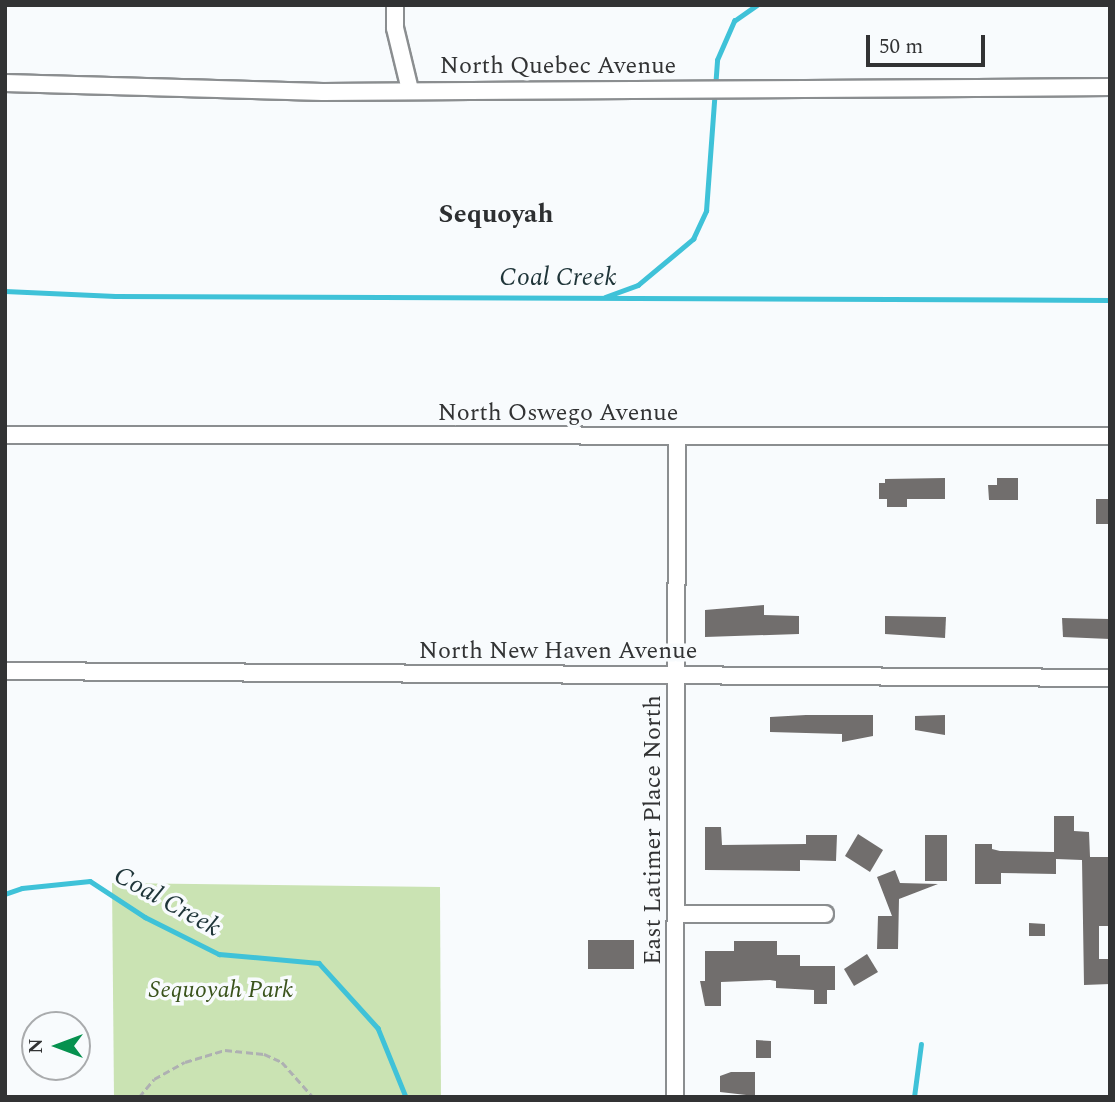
<!DOCTYPE html>
<style>
body{margin:0}
#map{position:relative;width:1115px;height:1102px;overflow:hidden;background:#f8fbfd;font-family:Spectral,serif}
div>[style]{position:absolute}
.green>*{inset:0;background:#cae3b3}
.stream>*{height:4.5px;margin:-2.25px;padding:0 2.25px;transform-origin:2.25px;border-radius:2.25px;background:#3fc2d8}
.building>*{inset:0;background:#716e6d}
.path>*{height:2.5px;margin-top:-1.25px;transform-origin:0;background:repeating-linear-gradient(90deg,#aeb0b2 0 7px,transparent 0 10.5px)}
.roads{filter:drop-shadow(2px 0 #8b8e90) drop-shadow(-2px 0 #8b8e90) drop-shadow(0 2px #8b8e90) drop-shadow(0 -2px #8b8e90)}
.street>*{height:16px;margin:-8px;padding:0 8px;transform-origin:8px;border-radius:8px;background:#fff}
span{translate:-50% -50%;white-space:nowrap;text-align:center;line-height:1.15;-webkit-text-stroke:7px #f8fbfd;paint-order:stroke}
.street-label{font-size:24px;color:#323334}
.park-label{font-size:24px;color:#3a531c;font-style:italic}
.neighbourhood-label{font-size:26px;color:#2d2f31;font-weight:700}
.water-label{font-size:26px;color:#1f3539;font-style:italic}
.frame{position:absolute;inset:0;border:7px solid #323334;pointer-events:none}
.north{position:absolute;left:21px;top:1011px;width:70px;height:70px;box-sizing:border-box;background:#f8fbfd;border:2px solid #a9abad;border-radius:50%;rotate:270deg;font-size:19px;font-weight:700;line-height:28px;text-align:center;color:#323334}
.north::after{content:'';display:block;margin:auto;width:24px;height:32px;background:#06914f;clip-path:polygon(50% 0,100% 100%,50% 72%,0 100%)}
.scale{position:absolute;left:866px;top:35px;width:119px;height:32px;box-sizing:border-box;border:4px solid #323334;border-top:0;padding-left:9px;font-size:21px;line-height:24px;white-space:nowrap;color:#323334;-webkit-text-stroke:5px #f8fbfd;paint-order:stroke}
</style>
<div id="map">
<div class="green">
<div style="clip-path:polygon(112px 883px,440px 887px,441px 1097px,114px 1097px)"></div>
</div>
<div class="stream">
<div style="left:5px;top:291px;width:110px;rotate:2.6deg"></div>
<div style="left:115px;top:296px;width:995px;rotate:0.23deg"></div>
<div style="left:605px;top:297px;width:35px;rotate:-20deg"></div>
<div style="left:638px;top:285px;width:72px;rotate:-39.9deg"></div>
<div style="left:693px;top:239px;width:31px;rotate:-65deg"></div>
<div style="left:706px;top:211px;width:151px;rotate:-85.8deg"></div>
<div style="left:717px;top:60px;width:43px;rotate:-66.4deg"></div>
<div style="left:734px;top:21px;width:28px;rotate:-35deg"></div>
<div style="left:5px;top:894px;width:18px;rotate:-19deg"></div>
<div style="left:22px;top:888px;width:68px;rotate:-5.9deg"></div>
<div style="left:90px;top:881px;width:66px;rotate:33.2deg"></div>
<div style="left:145px;top:917px;width:83px;rotate:26.6deg"></div>
<div style="left:219px;top:954px;width:100px;rotate:5.1deg"></div>
<div style="left:319px;top:963px;width:88px;rotate:47.8deg"></div>
<div style="left:378px;top:1028px;width:74px;rotate:67.9deg"></div>
<div style="left:914px;top:1097px;width:53px;rotate:-82.5deg"></div>
</div>
<div class="building">
<div style="clip-path:polygon(945px 478px,945px 499px,907px 499px,907px 507px,887px 507px,887px 499px,879px 499px,879px 483px,885px 483px,885px 479px)"></div>
<div style="clip-path:polygon(997px 478px,1018px 478px,1018px 500px,989px 500px,988px 485px,997px 485px)"></div>
<div style="clip-path:polygon(1096px 499px,1110px 499px,1110px 524px,1096px 524px)"></div>
<div style="clip-path:polygon(764px 605px,764px 615px,799px 616px,799px 634px,705px 637px,705px 610px)"></div>
<div style="clip-path:polygon(885px 616px,946px 617px,945px 638px,885px 634px)"></div>
<div style="clip-path:polygon(1062px 618px,1110px 619px,1110px 639px,1063px 637px)"></div>
<div style="clip-path:polygon(806px 715px,873px 715px,873px 736px,842px 742px,842px 734px,770px 732px,770px 717px)"></div>
<div style="clip-path:polygon(945px 715px,945px 735px,915px 730px,915px 716px)"></div>
<div style="clip-path:polygon(1054px 816px,1074px 816px,1074px 831px,1089px 832px,1090px 857px,1110px 857px,1110px 926px,1099px 926px,1099px 959px,1110px 959px,1110px 984px,1084px 985px,1082px 860px,1056px 859px,1056px 874px,1001px 873px,1001px 884px,975px 884px,975px 844px,992px 844px,992px 849px,1000px 851px,1054px 852px)"></div>
<div style="clip-path:polygon(705px 827px,721px 827px,722px 845px,806px 844px,806px 835px,837px 835px,836px 861px,800px 860px,800px 871px,705px 870px)"></div>
<div style="clip-path:polygon(858px 834px,883px 850px,870px 872px,845px 856px)"></div>
<div style="clip-path:polygon(925px 835px,947px 835px,947px 881px,925px 881px)"></div>
<div style="clip-path:polygon(895px 870px,900px 883px,938px 884px,899px 899px,898px 949px,877px 949px,878px 916px,892px 916px,877px 877px)"></div>
<div style="clip-path:polygon(1029px 923px,1045px 924px,1045px 936px,1029px 936px)"></div>
<div style="clip-path:polygon(588px 940px,634px 940px,634px 969px,588px 969px)"></div>
<div style="clip-path:polygon(734px 941px,777px 941px,777px 955px,800px 955px,800px 966px,835px 966px,835px 990px,827px 990px,827px 1004px,814px 1004px,814px 990px,776px 988px,776px 981px,770px 980px,721px 982px,721px 1006px,705px 1006px,700px 981px,705px 981px,705px 951px,734px 951px)"></div>
<div style="clip-path:polygon(867px 954px,878px 972px,854px 986px,844px 969px)"></div>
<div style="clip-path:polygon(756px 1040px,771px 1041px,771px 1058px,756px 1058px)"></div>
<div style="clip-path:polygon(731px 1072px,755px 1072px,755px 1096px,720px 1092px,720px 1076px)"></div>
</div>
<div class="path">
<div style="left:139px;top:1097px;width:23px;rotate:-50deg"></div>
<div style="left:154px;top:1079px;width:35px;rotate:-29deg"></div>
<div style="left:185px;top:1062px;width:42px;rotate:-16.7deg"></div>
<div style="left:225px;top:1050px;width:39px;rotate:6deg"></div>
<div style="left:264px;top:1054px;width:20px;rotate:24deg"></div>
<div style="left:282px;top:1062px;width:47px;rotate:48.5deg"></div>
</div>
<div class="roads">
<div class="street">
<div style="left:395px;top:5px;width:23px;rotate:90deg"></div>
<div style="left:395px;top:28px;width:64px;rotate:76.4deg"></div>
<div style="left:5px;top:83px;width:318px;rotate:1.6deg"></div>
<div style="left:323px;top:92px;width:787px;rotate:-0.36deg"></div>
<div style="left:5px;top:435px;width:1105px;rotate:0.05deg"></div>
<div style="left:5px;top:671px;width:1105px;rotate:0.36deg"></div>
<div style="left:677px;top:914px;width:148px"></div>
<div style="left:675px;top:1097px;width:660px;rotate:-89.83deg"></div>
</div>
</div>
<div class="street-label">
<span style="left:558px;top:67px">North Quebec Avenue</span>
<span style="left:558px;top:414px">North Oswego Avenue</span>
<span style="left:558px;top:652px">North New Haven Avenue</span>
<span style="left:654px;top:830px;rotate:-90deg">East Latimer Place North</span>
</div>
<div class="park-label">
<span style="left:221px;top:991px">Sequoyah Park</span>
</div>
<div class="neighbourhood-label">
<span style="left:496px;top:215px">Sequoyah</span>
</div>
<div class="water-label">
<span style="left:558px;top:278px">Coal Creek</span>
<span style="left:167px;top:902px;rotate:29deg">Coal Creek</span>
</div>
<div class="frame"></div>
<div class="north">N</div>
<div class="scale">50 m</div>
</div>
